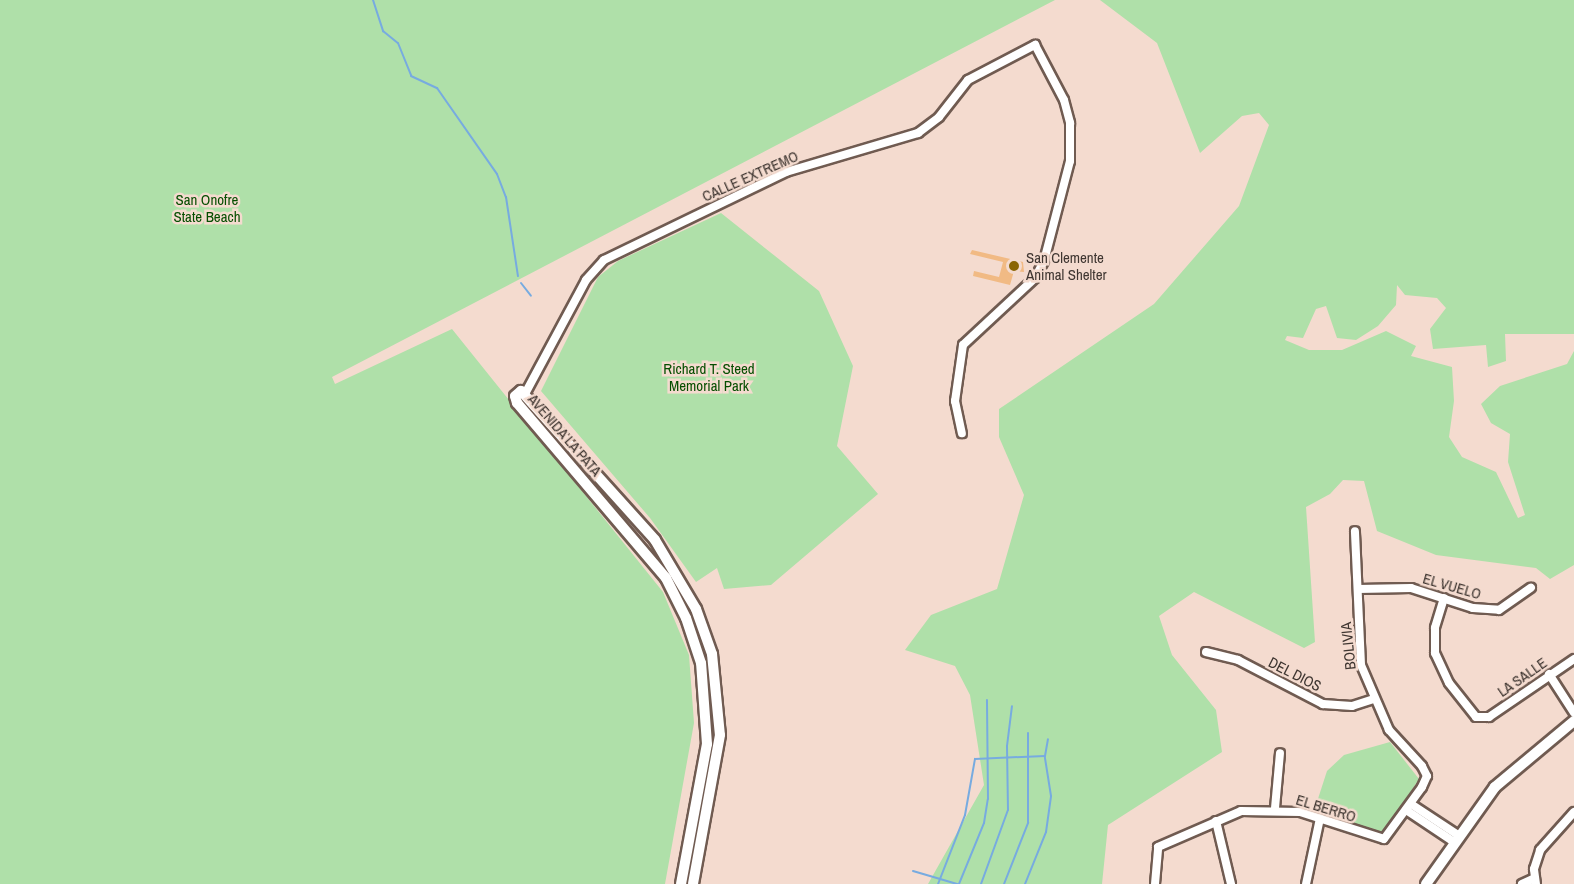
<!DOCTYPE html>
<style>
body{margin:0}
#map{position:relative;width:1574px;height:884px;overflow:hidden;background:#f4dbcf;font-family:"Archivo Narrow",sans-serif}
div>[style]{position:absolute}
.green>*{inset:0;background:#afe0a9}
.stream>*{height:2px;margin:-1px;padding:0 1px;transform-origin:1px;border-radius:1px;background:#77abe0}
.building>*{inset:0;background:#f1ba84}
.roads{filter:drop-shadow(2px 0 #705b51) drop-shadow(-2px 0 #705b51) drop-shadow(0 2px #705b51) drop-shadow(0 -2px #705b51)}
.street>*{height:8px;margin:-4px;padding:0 4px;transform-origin:4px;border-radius:4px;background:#fff}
.secondary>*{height:10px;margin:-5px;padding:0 5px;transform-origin:5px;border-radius:5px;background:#fff}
.dots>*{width:16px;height:16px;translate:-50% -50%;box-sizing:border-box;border:3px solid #f4dbcf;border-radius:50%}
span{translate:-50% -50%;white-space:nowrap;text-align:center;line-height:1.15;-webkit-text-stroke:5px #f4dbcf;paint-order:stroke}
.street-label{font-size:15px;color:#3f3631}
.park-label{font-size:15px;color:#054e00}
.poi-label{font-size:15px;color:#3f3631}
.left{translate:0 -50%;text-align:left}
</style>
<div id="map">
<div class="green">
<div style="clip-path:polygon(0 0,1055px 0,332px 377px,335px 384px,452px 329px,663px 592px,689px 655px,694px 723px,665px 884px,0 884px)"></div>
<div style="clip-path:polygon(1100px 0,1574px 0,1574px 334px,1505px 334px,1506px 361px,1488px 367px,1486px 345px,1433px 349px,1430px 329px,1446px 308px,1437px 298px,1405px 295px,1397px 285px,1396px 305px,1378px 326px,1356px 340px,1337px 338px,1326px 306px,1316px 309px,1303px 338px,1287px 336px,1285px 340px,1309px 350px,1342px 350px,1386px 331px,1416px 346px,1411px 356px,1452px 367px,1454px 401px,1449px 437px,1462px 457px,1496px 472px,1518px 518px,1525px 515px,1508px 462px,1510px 434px,1491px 423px,1481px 404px,1500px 386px,1567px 364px,1574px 351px,1574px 565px,1550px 579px,1536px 568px,1436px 555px,1377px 531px,1364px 481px,1343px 480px,1330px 494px,1306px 507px,1315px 642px,1304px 648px,1194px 592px,1159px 616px,1172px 655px,1216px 710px,1222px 752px,1108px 825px,1102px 884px,928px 884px,984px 785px,970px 695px,955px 666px,905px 650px,931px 615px,997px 589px,1024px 495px,999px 437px,999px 409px,1154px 304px,1239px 206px,1269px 125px,1259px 113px,1242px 116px,1200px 153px,1157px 43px)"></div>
<div style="clip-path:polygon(721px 213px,819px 291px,853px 366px,837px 446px,878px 494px,771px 585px,724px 589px,717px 568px,696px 582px,650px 518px,541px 391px,598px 277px,618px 261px)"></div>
<div style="clip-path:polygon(1390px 742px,1419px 779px,1385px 831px,1379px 833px,1315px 808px,1327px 771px,1344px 755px)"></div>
</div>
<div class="stream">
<div style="left:373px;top:0;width:33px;rotate:72deg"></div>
<div style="left:383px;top:31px;width:19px;rotate:39deg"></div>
<div style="left:398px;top:43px;width:35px;rotate:68deg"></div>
<div style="left:411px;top:76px;width:29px;rotate:25deg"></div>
<div style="left:437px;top:88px;width:105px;rotate:55.1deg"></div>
<div style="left:497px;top:174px;width:25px;rotate:69deg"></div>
<div style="left:506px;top:197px;width:80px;rotate:81.4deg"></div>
<div style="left:521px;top:283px;width:16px;rotate:52deg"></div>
<div style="left:913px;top:871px;width:46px;rotate:16.5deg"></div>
<div style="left:938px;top:884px;width:74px;rotate:-68.6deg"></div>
<div style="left:965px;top:815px;width:57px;rotate:-79.9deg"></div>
<div style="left:975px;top:759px;width:70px;rotate:-2.5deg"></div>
<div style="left:1045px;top:756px;width:17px;rotate:-80deg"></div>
<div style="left:959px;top:884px;width:66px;rotate:-67.7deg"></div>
<div style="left:984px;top:823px;width:24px;rotate:-81deg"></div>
<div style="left:988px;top:799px;width:99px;rotate:-90.6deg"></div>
<div style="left:981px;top:884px;width:79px;rotate:-70deg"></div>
<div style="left:1008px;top:810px;width:64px;rotate:-90.9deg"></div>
<div style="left:1007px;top:746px;width:40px;rotate:-82.9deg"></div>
<div style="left:1004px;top:884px;width:66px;rotate:-68.5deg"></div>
<div style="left:1028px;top:823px;width:90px;rotate:-90deg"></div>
<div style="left:1025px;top:884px;width:56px;rotate:-68deg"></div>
<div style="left:1046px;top:832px;width:36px;rotate:-82deg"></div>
<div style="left:1051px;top:796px;width:39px;rotate:-99deg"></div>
</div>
<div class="building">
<div style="clip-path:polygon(972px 250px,1023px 262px,1024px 272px,1014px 271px,1010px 285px,973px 276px,974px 271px,999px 277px,1003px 262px,970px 254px)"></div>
</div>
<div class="roads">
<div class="street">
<div style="left:526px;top:392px;width:127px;rotate:-61.8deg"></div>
<div style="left:586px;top:280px;width:27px;rotate:-48deg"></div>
<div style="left:604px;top:260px;width:202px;rotate:-25.8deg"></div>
<div style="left:786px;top:172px;width:138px;rotate:-16.5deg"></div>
<div style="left:918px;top:133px;width:26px;rotate:-37deg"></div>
<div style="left:939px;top:117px;width:47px;rotate:-51.9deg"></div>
<div style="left:968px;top:80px;width:76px;rotate:-27.6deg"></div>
<div style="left:1035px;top:45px;width:62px;rotate:62.2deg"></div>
<div style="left:1064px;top:100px;width:24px;rotate:75deg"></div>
<div style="left:1070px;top:123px;width:38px;rotate:90deg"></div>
<div style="left:1070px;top:161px;width:103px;rotate:104.6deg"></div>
<div style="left:1044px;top:261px;width:19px;rotate:118deg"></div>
<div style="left:1035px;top:278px;width:98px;rotate:137.1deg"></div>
<div style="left:963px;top:345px;width:57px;rotate:98.1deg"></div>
<div style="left:955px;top:401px;width:33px;rotate:78deg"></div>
<div style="left:1358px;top:589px;width:53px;rotate:-1.1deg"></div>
<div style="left:1411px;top:588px;width:65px;rotate:17.9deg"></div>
<div style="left:1473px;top:608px;width:26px;rotate:4deg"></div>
<div style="left:1499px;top:610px;width:39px;rotate:-35deg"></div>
<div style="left:1444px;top:598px;width:31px;rotate:107deg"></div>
<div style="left:1435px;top:628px;width:25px;rotate:90deg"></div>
<div style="left:1435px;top:653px;width:33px;rotate:65deg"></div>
<div style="left:1449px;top:683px;width:43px;rotate:51.5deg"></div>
<div style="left:1476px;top:717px;width:13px"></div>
<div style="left:1489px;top:717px;width:103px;rotate:-34.3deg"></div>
<div style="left:1206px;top:652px;width:33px;rotate:14deg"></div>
<div style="left:1238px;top:660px;width:96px;rotate:27.4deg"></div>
<div style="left:1323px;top:704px;width:29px;rotate:4deg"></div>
<div style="left:1352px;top:706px;width:22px;rotate:-18deg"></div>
<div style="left:1549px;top:674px;width:46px;rotate:57.3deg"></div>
<div style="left:1411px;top:804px;width:56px;rotate:33.4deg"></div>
<div style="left:1275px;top:808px;width:55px;rotate:-84.8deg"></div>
<div style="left:1406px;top:810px;width:58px;rotate:33.7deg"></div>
<div style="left:1216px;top:821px;width:65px;rotate:76.6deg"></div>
<div style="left:1155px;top:884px;width:37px;rotate:-85deg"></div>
<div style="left:1158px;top:847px;width:90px;rotate:-23.4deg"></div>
<div style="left:1241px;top:811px;width:59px;rotate:1deg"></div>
<div style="left:1300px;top:812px;width:88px;rotate:17.8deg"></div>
<div style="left:1384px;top:839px;width:64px;rotate:-53.8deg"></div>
<div style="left:1422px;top:787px;width:12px;rotate:-66deg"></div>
<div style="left:1427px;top:776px;width:11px;rotate:-117deg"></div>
<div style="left:1422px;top:766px;width:49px;rotate:-132.5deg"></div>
<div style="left:1389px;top:730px;width:71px;rotate:-113.3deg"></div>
<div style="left:1361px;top:665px;width:134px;rotate:-92.6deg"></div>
<div style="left:1306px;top:884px;width:67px;rotate:-78deg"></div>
<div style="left:1522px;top:884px;width:14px;rotate:-25deg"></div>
<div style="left:1536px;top:884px;width:15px;rotate:-98deg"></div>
<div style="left:1534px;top:869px;width:20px;rotate:-72deg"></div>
<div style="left:1540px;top:850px;width:51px;rotate:-48.2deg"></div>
</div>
<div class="secondary">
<div style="left:681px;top:884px;width:142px;rotate:-79.5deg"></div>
<div style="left:707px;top:744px;width:81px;rotate:-94.2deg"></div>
<div style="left:701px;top:663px;width:47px;rotate:-108.4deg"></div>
<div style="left:686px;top:618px;width:45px;rotate:-116.6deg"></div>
<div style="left:666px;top:578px;width:230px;rotate:-130.4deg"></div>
<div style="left:517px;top:403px;width:7px;rotate:-106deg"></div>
<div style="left:515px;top:396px;width:8px;rotate:-40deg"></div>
<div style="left:521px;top:391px;width:200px;rotate:48deg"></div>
<div style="left:655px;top:540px;width:80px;rotate:59.3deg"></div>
<div style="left:696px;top:609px;width:48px;rotate:70.4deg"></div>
<div style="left:712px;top:654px;width:81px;rotate:84.4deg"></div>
<div style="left:720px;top:735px;width:151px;rotate:100.3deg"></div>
<div style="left:1426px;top:884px;width:119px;rotate:-54.6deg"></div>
<div style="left:1495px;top:787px;width:103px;rotate:-39.9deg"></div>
</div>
</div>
<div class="dots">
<div style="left:1014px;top:266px;background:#8a6403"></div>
</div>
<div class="street-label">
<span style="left:750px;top:176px;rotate:-24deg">CALLE EXTREMO</span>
<span style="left:565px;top:435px;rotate:49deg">AVENIDA LA PATA</span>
<span style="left:1452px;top:586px;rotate:16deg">EL VUELO</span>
<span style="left:1348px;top:646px;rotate:-96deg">BOLIVIA</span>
<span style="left:1295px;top:674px;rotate:27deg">DEL DIOS</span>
<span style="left:1522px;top:677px;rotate:-35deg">LA SALLE</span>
<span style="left:1326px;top:808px;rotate:17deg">EL BERRO</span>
</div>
<div class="park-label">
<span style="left:207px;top:208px">San Onofre<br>State Beach</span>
<span style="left:709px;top:377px">Richard T. Steed<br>Memorial Park</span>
</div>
<div class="poi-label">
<span class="left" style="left:1026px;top:266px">San Clemente<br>Animal Shelter</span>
</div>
</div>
